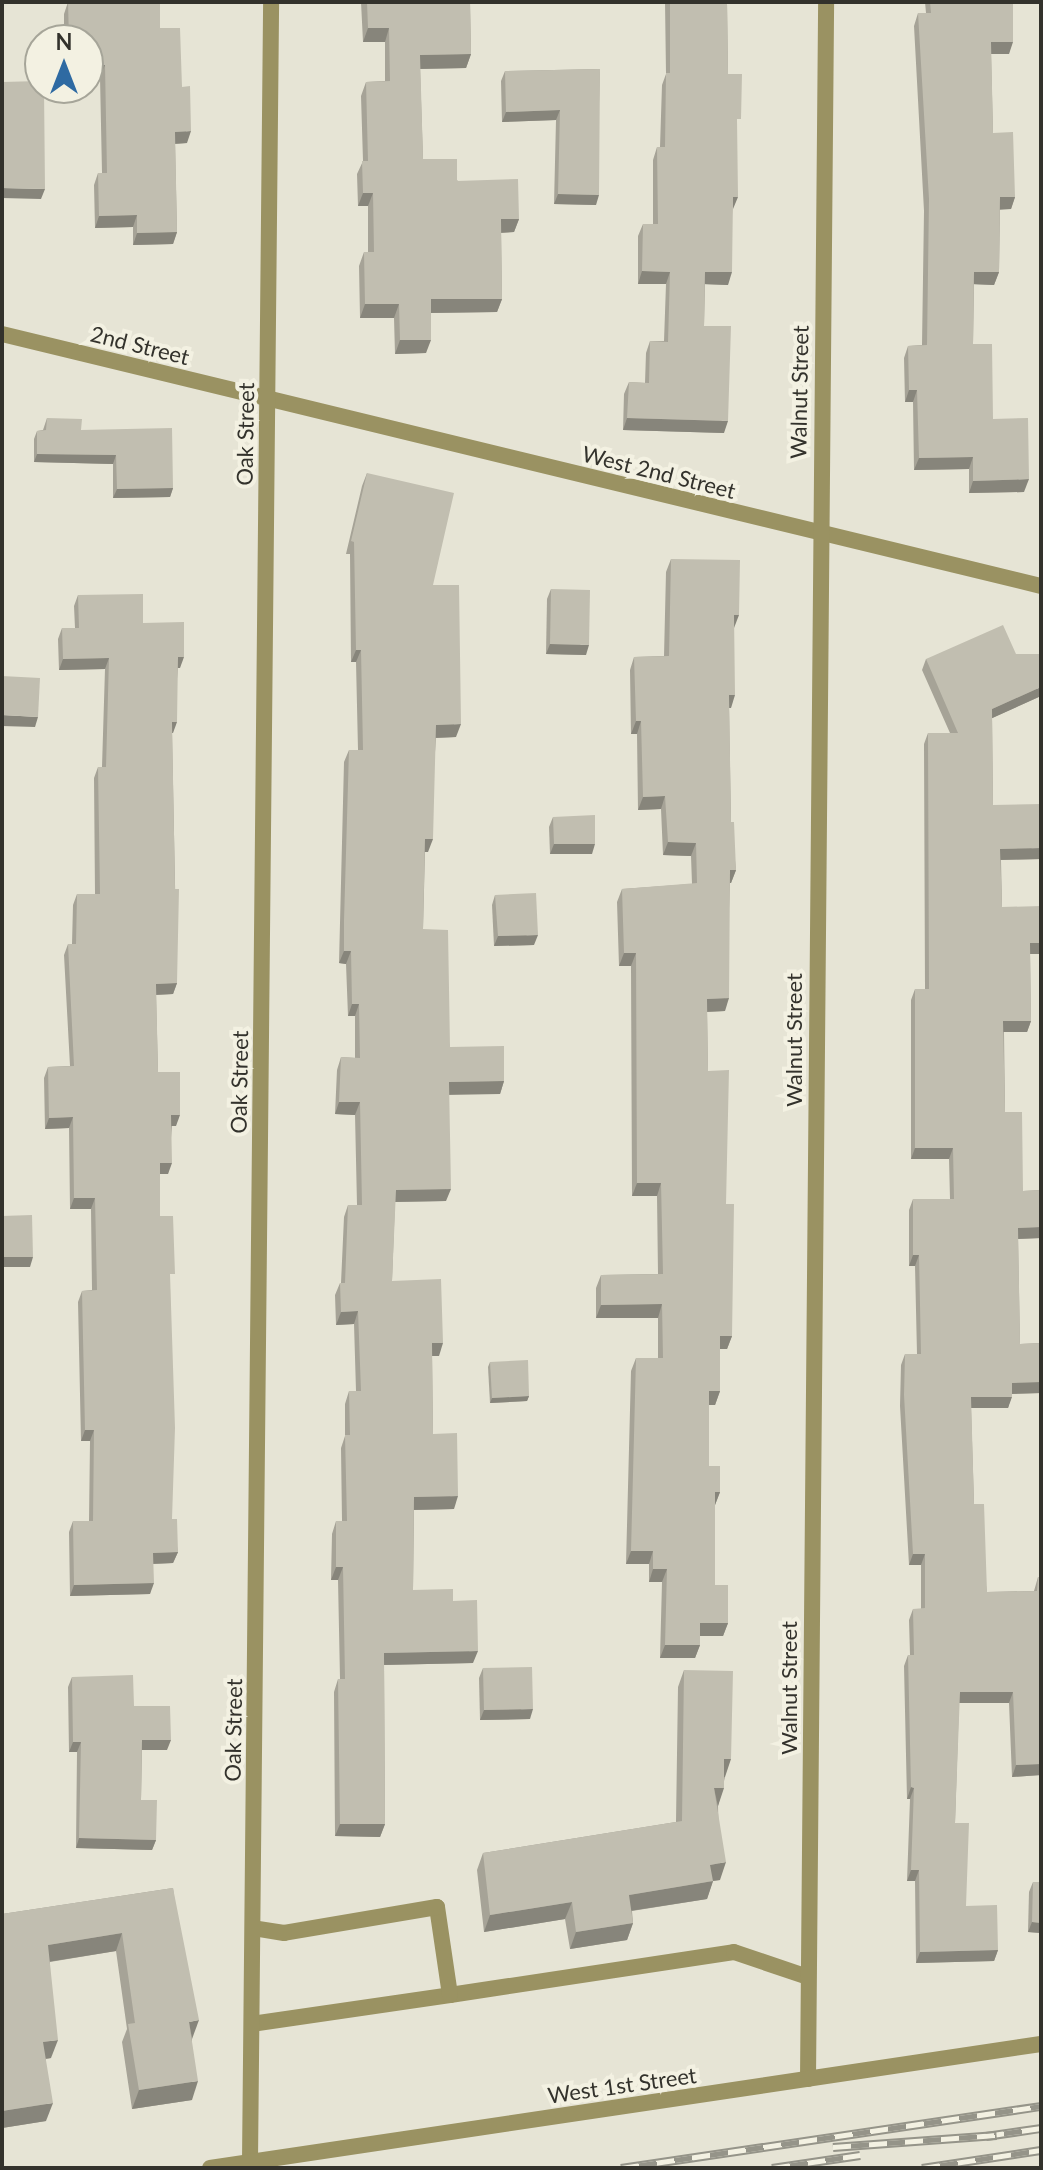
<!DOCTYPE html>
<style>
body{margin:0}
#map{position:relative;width:1043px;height:2170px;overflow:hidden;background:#e6e4d5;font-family:Lato,sans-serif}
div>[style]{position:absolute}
.service>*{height:16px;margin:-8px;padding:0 8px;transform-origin:8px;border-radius:8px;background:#9a9262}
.minor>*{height:16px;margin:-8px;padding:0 8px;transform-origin:8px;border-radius:8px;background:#9a9262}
.rail>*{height:9px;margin-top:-4.5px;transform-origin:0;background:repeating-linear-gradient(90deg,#f3f1e2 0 18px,#959489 0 36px);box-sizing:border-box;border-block:2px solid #959489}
.wall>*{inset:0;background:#a6a397}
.shaded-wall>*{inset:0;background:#87857b}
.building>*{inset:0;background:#c1beb0}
span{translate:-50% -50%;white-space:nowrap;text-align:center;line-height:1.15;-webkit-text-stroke:8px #f3f1e2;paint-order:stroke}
.street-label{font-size:22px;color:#33322c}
.frame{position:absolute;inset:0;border:4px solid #33322c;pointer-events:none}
.north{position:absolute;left:24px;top:24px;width:80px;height:80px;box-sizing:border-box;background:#f3f1e2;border:2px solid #a6a599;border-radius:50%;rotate:0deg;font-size:22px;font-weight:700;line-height:32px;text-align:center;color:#33322c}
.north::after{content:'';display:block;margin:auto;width:28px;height:36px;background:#2e6aa2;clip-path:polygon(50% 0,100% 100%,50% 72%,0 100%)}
</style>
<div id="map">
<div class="service">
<div style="left:450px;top:1995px;width:287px;rotate:-8.6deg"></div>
<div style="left:734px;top:1952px;width:78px;rotate:18.7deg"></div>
<div style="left:252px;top:2024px;width:200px;rotate:-8.3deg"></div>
<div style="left:450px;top:1995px;width:89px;rotate:-98.4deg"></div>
<div style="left:437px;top:1907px;width:155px;rotate:170.4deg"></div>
<div style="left:284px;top:1933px;width:31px;rotate:-171deg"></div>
</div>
<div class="minor">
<div style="left:2px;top:334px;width:1069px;rotate:13.63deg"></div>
<div style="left:808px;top:2079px;width:2077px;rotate:-89.5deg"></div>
<div style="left:250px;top:2162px;width:2160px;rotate:-89.44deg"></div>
<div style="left:210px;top:2168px;width:840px;rotate:-8.49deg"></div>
</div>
<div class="rail">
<div style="left:986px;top:2136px;width:56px;rotate:-8.3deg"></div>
<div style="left:833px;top:2147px;width:164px;rotate:-4.2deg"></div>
<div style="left:621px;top:2168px;width:425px;rotate:-8.4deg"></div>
<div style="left:772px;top:2168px;width:89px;rotate:-8.4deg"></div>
<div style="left:922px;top:2168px;width:120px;rotate:-8.6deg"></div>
</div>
<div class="wall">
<div style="clip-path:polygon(68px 2px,160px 28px,182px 87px,187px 143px,175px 144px,177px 232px,173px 244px,133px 245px,133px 227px,95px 228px,94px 185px,98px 173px,102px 173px,100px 77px,88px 40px,64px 40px,64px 14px)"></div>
<div style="clip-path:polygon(361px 2px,470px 2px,471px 54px,466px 68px,420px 69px,423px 159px,519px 219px,514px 232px,501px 233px,502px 299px,497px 312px,431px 313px,426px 353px,395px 354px,394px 318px,360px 318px,359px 266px,364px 252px,368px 252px,368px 206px,358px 206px,357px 174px,363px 161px,361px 96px,366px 82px,385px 81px,385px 42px,363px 42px)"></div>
<div style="clip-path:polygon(665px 2px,727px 2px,728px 74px,737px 128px,728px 285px,705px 284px,704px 326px,724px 433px,623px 430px,624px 394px,629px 382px,645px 383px,646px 353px,650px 341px,664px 341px,666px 284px,638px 284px,638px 236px,643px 224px,653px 224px,653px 160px,657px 147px,660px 147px,662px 85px,666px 74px)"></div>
<div style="clip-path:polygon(925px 2px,1013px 2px,1009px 54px,991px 54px,993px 133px,1015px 197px,1011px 209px,1000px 209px,999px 272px,994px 285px,974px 284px,973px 344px,993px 419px,1024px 492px,969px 493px,969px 469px,914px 470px,913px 402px,905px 402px,904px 358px,908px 346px,922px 345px,924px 211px,914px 26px,918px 13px,926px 13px)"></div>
<div style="clip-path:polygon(600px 69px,596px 205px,554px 204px,556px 120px,502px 122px,501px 81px,505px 71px)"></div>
<div style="clip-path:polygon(47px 418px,81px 430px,173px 488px,170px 497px,113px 498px,113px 464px,34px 462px,34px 439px,37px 431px,43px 430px)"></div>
<div style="clip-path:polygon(367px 473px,433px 585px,456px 737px,436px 738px,428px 852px,425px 852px,423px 929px,450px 1047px,504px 1081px,500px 1094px,449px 1094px,446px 1201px,395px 1202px,392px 1281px,439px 1356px,432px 1356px,433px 1434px,454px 1509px,414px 1510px,413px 1590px,453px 1601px,473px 1663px,384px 1665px,385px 1824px,380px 1837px,335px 1836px,334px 1692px,338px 1679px,340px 1679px,338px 1580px,331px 1580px,332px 1534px,336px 1521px,342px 1521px,341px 1448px,345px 1436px,345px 1404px,349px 1391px,356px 1391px,354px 1324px,336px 1325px,335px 1295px,340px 1283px,341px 1283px,344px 1217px,348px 1205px,357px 1205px,355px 1115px,335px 1114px,337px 1070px,341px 1057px,355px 1058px,355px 1016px,348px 1016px,346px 964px,339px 963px,344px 762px,349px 750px,358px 750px,356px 662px,351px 662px,350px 554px,346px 554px,362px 486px)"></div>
<div style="clip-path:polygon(671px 559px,734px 628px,731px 708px,729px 708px,731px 822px,736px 870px,731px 883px,730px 883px,725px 1011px,707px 1012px,708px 1071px,726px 1204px,732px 1336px,727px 1349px,720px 1349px,720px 1391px,715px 1405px,709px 1405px,709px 1466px,720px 1492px,715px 1505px,715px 1585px,728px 1623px,723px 1636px,700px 1636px,700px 1645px,695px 1658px,660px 1658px,662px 1582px,649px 1582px,649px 1564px,626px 1564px,631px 1371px,636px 1358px,658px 1358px,658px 1318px,596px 1318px,596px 1288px,601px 1275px,658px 1274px,657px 1196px,632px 1196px,631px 966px,619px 966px,617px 902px,622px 889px,692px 884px,691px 856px,663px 855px,661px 809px,638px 810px,637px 734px,631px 734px,630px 670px,634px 657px,664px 656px,666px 572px)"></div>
<div style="clip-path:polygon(551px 589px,586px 655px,546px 654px,547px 599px)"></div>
<div style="clip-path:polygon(78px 595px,143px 623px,180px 668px,178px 668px,172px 733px,177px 983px,173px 994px,156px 995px,158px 1072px,176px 1126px,172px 1126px,168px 1174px,160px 1174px,160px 1216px,170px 1285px,172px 1519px,178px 1552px,173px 1563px,153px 1564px,150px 1594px,70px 1596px,69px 1532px,73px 1521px,89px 1521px,90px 1441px,81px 1441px,78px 1302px,82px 1291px,92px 1290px,91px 1209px,70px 1209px,69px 1128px,45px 1129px,44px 1078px,48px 1067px,70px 1066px,64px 955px,68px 944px,72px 944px,73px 905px,77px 894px,95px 894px,94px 778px,98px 767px,102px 767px,105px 669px,59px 670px,58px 639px,62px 628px,75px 628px,74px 606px)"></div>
<div style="clip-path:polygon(1016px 654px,1041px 696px,992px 718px,993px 805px,1041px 859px,1001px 860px,1002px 907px,1030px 954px,1031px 1021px,1027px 1032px,1004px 1032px,1005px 1112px,1023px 1191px,1041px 1190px,1041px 1238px,1018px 1239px,1020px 1344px,1041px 1343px,1041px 1393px,1012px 1394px,1008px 1408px,971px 1408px,974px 1504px,987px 1592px,1034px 1591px,1038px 1577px,1039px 1577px,1039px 1512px,1041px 1506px,1041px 1775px,1012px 1777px,1009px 1703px,959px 1703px,955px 1823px,966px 1906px,998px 1950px,994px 1961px,916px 1963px,915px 1881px,907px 1881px,910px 1799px,907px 1799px,904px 1666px,908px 1655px,910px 1655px,909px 1620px,913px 1609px,921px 1609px,921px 1565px,909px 1565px,900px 1406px,901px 1365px,905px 1354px,917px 1354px,915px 1266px,909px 1266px,909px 1210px,913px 1199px,950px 1199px,949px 1159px,911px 1159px,911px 1000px,915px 989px,925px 989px,924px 744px,928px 733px,950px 733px,922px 670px,926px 659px)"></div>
<div style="clip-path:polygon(553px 817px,592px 854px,550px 854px,549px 827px)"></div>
<div style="clip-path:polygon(495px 895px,534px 945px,494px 946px,492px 905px)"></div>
<div style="clip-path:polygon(490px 1362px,529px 1396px,527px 1401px,490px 1403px,488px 1367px)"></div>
<div style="clip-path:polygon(483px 1668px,530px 1719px,480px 1720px,479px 1678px)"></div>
<div style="clip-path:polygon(684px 1670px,725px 1777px,718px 1806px,720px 1880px,713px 1881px,707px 1899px,632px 1911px,633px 1923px,627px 1940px,570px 1949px,565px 1919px,484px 1932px,477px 1870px,483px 1853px,676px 1822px,678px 1687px)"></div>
<div style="clip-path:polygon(72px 1677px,134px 1706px,167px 1750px,142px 1750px,141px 1800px,156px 1840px,152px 1850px,76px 1848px,77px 1752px,69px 1752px,68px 1687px)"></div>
<div style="clip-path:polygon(1033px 1882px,1041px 1933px,1028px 1932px,1029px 1892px)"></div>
<div style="clip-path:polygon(173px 1888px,192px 2039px,192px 2100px,132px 2109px,122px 2042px,127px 2029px,116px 1951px,50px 1962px,51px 2058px,46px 2059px,46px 2121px,2px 2128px,2px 1914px)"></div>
</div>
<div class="shaded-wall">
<div style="clip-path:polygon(368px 28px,389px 28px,385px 42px,363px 42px)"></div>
<div style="clip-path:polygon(991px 42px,1013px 42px,1009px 54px,987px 54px)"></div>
<div style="clip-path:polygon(471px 54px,466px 68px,415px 69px,420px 55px)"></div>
<div style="clip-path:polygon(88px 65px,105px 65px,100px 77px,88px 77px)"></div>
<div style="clip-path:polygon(560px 110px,556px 120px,502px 122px,506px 112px)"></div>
<div style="clip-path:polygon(191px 131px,187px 143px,171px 144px,175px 132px)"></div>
<div style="clip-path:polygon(2px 188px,45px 189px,41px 199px,2px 198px)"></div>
<div style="clip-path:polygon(363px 193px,373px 193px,368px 206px,358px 206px)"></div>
<div style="clip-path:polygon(558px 194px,599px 195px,596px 205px,554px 204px)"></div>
<div style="clip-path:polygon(733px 197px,738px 197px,733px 209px)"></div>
<div style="clip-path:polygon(1000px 197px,1015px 197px,1011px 209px,996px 210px)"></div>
<div style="clip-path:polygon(137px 215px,133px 227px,95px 228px,99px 216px)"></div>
<div style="clip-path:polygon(501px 219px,519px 219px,514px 232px,496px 233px)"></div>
<div style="clip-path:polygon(177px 232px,173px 244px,133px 245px,137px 233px)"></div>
<div style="clip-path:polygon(642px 271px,670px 272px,666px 284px,638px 284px)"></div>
<div style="clip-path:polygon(705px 272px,732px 272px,728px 285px,701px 284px)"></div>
<div style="clip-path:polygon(974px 272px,999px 272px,994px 285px,969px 284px)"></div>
<div style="clip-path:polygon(431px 299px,502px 299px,497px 312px,426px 313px)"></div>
<div style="clip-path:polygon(365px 304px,399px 304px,394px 318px,360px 318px)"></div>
<div style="clip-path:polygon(400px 340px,431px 340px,426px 353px,395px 354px)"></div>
<div style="clip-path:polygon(909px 390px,917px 390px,913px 402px,905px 402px)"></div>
<div style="clip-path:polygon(627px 418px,728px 421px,724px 433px,623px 430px)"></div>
<div style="clip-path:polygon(37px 454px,116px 455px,113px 464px,34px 462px)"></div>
<div style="clip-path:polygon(973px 457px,969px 469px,914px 470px,919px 458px)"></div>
<div style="clip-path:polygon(1029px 479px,1024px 492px,969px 493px,973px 481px)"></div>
<div style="clip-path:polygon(173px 488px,170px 497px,113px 498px,117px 489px)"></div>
<div style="clip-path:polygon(734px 615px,739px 615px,734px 628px)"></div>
<div style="clip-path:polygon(550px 644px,589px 645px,586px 655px,546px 654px)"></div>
<div style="clip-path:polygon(356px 650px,361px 650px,356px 662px,351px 662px)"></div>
<div style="clip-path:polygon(178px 657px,184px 657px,180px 668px,174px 668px)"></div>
<div style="clip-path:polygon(109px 658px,105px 669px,59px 670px,63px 659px)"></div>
<div style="clip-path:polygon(1041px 687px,1041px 696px,988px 720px,992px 709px)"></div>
<div style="clip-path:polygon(729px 695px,735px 695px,731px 708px,724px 708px)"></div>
<div style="clip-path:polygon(2px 715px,38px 717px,35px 727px,2px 726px)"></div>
<div style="clip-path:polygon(636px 721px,641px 721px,637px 734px,631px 734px)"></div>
<div style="clip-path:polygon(172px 722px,177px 722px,173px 733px,168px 733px)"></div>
<div style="clip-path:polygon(461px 724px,456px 737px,432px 738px,436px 725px)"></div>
<div style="clip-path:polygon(665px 796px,661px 809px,638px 810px,643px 797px)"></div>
<div style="clip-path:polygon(425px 839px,433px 839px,428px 852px,421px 852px)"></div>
<div style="clip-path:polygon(668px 842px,696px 843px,691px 856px,663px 855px)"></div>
<div style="clip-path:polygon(554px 844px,595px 844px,592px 854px,550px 854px)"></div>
<div style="clip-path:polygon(1041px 848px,1041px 859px,996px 860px,1000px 849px)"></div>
<div style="clip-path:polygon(730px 870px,736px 870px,731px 883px,725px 883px)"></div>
<div style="clip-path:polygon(538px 935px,534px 945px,494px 946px,498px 936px)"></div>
<div style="clip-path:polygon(1030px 943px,1041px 943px,1041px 954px,1026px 954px)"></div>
<div style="clip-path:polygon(344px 951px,351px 951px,346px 964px,339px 963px)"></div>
<div style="clip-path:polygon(624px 953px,636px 953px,631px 966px,619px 966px)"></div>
<div style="clip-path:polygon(177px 983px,173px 994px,152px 995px,156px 984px)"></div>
<div style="clip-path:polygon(729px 998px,725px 1011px,702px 1012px,707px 999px)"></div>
<div style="clip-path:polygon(352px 1004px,359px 1004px,355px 1016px,348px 1016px)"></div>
<div style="clip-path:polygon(1003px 1021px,1031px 1021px,1027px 1032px,999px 1032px)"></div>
<div style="clip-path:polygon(504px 1081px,500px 1094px,444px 1095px,449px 1082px)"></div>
<div style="clip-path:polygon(339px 1102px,360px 1102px,355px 1115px,335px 1114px)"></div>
<div style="clip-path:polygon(171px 1115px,180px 1115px,176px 1126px,167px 1126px)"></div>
<div style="clip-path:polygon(73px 1117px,69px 1128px,45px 1129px,49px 1118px)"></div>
<div style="clip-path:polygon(915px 1148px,953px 1148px,949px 1159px,911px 1159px)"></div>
<div style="clip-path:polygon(160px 1163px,172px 1163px,168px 1174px,156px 1174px)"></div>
<div style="clip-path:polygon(637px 1183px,661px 1183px,657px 1196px,632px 1196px)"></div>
<div style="clip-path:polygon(451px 1189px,446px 1201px,391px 1202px,396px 1190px)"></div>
<div style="clip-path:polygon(74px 1198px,95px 1198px,91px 1209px,70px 1209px)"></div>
<div style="clip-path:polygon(1041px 1227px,1041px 1238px,1014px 1239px,1018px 1228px)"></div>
<div style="clip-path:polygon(913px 1255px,919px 1255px,915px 1266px,909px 1266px)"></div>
<div style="clip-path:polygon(2px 1257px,33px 1257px,30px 1267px,2px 1267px)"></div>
<div style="clip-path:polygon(662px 1304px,658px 1318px,596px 1318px,601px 1305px)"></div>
<div style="clip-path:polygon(358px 1311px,354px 1324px,336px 1325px,341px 1312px)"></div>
<div style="clip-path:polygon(720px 1336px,732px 1336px,727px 1349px,715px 1349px)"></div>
<div style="clip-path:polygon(432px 1343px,443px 1343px,439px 1356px,427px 1356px)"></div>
<div style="clip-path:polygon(1041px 1382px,1041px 1393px,1008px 1394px,1012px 1383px)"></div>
<div style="clip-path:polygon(709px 1391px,720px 1391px,715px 1405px,704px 1405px)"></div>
<div style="clip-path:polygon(529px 1396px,527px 1401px,490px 1403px,492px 1398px)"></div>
<div style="clip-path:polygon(971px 1397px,1012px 1397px,1008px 1408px,967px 1408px)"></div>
<div style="clip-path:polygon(85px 1430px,94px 1430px,90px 1441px,81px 1441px)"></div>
<div style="clip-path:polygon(715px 1492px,720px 1492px,715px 1505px)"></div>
<div style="clip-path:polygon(458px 1496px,454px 1509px,410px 1510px,414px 1497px)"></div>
<div style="clip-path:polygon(631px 1551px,653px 1551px,649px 1564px,626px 1564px)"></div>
<div style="clip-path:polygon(178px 1552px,173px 1563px,149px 1564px,153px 1553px)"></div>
<div style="clip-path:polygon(913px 1554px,925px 1554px,921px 1565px,909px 1565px)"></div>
<div style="clip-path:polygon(336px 1567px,343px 1567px,338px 1580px,331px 1580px)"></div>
<div style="clip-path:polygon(653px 1569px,667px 1569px,662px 1582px,649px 1582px)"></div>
<div style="clip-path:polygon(154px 1583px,150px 1594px,70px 1596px,74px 1585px)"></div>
<div style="clip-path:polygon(700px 1623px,728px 1623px,723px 1636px,696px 1636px)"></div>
<div style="clip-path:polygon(665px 1645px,700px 1645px,695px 1658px,660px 1658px)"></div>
<div style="clip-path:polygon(478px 1651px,473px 1663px,380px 1665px,384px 1653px)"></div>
<div style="clip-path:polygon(960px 1692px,1013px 1692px,1009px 1703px,956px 1703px)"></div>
<div style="clip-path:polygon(533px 1709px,530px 1719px,480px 1720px,484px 1710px)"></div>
<div style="clip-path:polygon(142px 1740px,171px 1740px,167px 1750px,138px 1750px)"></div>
<div style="clip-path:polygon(73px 1742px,81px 1742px,77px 1752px,69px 1752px)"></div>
<div style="clip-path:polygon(724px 1759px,731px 1759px,725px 1777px,718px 1777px)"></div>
<div style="clip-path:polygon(1041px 1764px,1041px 1775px,1012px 1777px,1016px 1765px)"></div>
<div style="clip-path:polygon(911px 1787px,914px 1788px,910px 1799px,907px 1799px)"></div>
<div style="clip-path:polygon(714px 1788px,724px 1788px,718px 1806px)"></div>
<div style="clip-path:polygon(340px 1824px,385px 1824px,380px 1837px,335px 1836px)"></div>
<div style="clip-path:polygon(79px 1838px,156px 1840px,152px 1850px,76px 1848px)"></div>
<div style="clip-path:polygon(726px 1862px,720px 1880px,704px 1882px,710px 1865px)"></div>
<div style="clip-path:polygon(911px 1870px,919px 1870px,915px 1881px,907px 1881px)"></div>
<div style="clip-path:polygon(713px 1881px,707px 1899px,623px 1912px,629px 1895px)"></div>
<div style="clip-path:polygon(572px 1902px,565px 1919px,484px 1932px,490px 1915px)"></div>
<div style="clip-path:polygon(1032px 1922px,1041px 1923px,1041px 1933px,1028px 1932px)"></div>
<div style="clip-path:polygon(633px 1923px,627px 1940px,570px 1949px,576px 1932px)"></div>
<div style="clip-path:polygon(122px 1933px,116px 1951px,41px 1963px,48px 1945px)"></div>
<div style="clip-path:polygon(998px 1950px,994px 1961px,916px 1963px,920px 1952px)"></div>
<div style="clip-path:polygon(199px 2020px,192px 2039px,189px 2022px)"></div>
<div style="clip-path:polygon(58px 2040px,51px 2058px,36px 2060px,43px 2042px)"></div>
<div style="clip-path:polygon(198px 2081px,192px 2100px,132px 2109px,139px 2090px)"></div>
<div style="clip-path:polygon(53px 2103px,46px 2121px,2px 2128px,2px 2111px)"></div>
</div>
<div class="building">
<div style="clip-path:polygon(68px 2px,160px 2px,160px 28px,180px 28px,182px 87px,190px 86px,191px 131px,175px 132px,177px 232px,137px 233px,137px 215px,99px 216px,98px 173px,107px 173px,105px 65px,88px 65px,88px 40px,69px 40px)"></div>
<div style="clip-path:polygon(367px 2px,470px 2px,471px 54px,420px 55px,423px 159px,457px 159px,457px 181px,518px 179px,519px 219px,501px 219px,502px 299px,431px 299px,431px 340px,400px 340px,399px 304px,365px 304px,364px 252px,374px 252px,373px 193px,363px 193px,362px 161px,368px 161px,366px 82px,390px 81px,389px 28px,368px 28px)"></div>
<div style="clip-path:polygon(670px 2px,727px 2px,728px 74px,742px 74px,741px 119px,737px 119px,738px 197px,733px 197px,732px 272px,705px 272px,704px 326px,731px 326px,728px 421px,627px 418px,629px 382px,649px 383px,650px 341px,668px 342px,670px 272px,642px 271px,643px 224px,658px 224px,657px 147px,665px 147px,666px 73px,670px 73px)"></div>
<div style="clip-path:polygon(930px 2px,1013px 2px,1013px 42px,991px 42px,993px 133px,1013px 132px,1015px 197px,1000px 197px,999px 272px,974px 272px,973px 344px,992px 344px,993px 419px,1028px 418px,1029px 479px,973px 481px,973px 457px,919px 458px,917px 390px,909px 390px,908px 346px,927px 345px,929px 199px,918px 13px,931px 13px)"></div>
<div style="clip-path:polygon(600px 69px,599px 195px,558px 194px,560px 110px,506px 112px,505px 71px)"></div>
<div style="clip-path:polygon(40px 81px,40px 88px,44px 88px,45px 189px,2px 188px,2px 82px)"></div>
<div style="clip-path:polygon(47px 418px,82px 419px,81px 430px,172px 428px,173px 488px,117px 489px,116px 455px,37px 454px,37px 431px,46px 430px)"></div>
<div style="clip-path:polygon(367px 473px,454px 493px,433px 585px,459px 585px,461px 724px,436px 725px,433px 839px,425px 839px,423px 929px,448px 930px,450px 1047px,504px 1046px,504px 1081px,449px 1082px,451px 1189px,396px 1190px,392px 1281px,441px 1279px,443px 1343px,432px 1343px,433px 1434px,457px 1433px,458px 1496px,414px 1497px,413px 1590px,453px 1589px,453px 1601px,477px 1600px,478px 1651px,384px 1653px,385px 1824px,340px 1824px,338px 1679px,345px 1679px,343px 1567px,336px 1567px,336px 1521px,347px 1521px,345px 1435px,350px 1435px,349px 1391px,361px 1391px,358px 1311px,341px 1312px,340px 1283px,345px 1283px,348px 1205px,362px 1205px,360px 1102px,339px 1102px,341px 1057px,360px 1058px,359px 1004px,352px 1004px,351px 951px,344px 951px,344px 921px,349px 750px,363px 750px,361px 650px,356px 650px,354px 542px,351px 541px)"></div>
<div style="clip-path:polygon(671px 559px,740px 560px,739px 615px,734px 615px,735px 695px,729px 695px,731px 822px,734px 822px,736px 870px,730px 870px,729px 998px,707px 999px,708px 1071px,729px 1070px,726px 1204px,734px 1204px,732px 1336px,720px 1336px,720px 1391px,709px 1391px,709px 1466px,720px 1466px,720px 1492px,715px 1492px,715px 1585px,728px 1585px,728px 1623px,700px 1623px,700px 1645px,665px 1645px,667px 1569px,653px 1569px,653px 1551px,631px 1551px,636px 1358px,663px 1358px,662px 1304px,601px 1305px,601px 1275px,663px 1274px,661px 1183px,637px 1183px,636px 953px,624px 953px,622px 889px,697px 883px,696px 843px,668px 842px,665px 796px,643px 797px,641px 721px,636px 721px,634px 657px,669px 656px)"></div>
<div style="clip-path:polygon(551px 589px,590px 590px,589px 645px,550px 644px)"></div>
<div style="clip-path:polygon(143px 594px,143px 623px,184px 622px,184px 657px,178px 657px,177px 722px,172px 722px,175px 889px,179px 889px,177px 983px,156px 984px,158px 1072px,180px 1072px,180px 1115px,171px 1115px,172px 1163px,160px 1163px,160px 1216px,173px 1216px,175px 1274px,170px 1274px,175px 1428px,172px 1519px,177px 1519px,178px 1552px,153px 1553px,154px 1583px,74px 1585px,73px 1521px,93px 1521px,94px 1430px,85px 1430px,82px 1291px,97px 1290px,95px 1198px,74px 1198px,73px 1117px,49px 1118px,48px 1067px,74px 1066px,68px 944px,76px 944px,77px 894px,100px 894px,98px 767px,106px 767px,109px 658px,63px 659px,62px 628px,79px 628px,78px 595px)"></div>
<div style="clip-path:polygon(1003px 625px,1016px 654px,1041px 654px,1041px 687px,992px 709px,993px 805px,1041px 804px,1041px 848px,1000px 849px,1002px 907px,1041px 906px,1041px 943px,1030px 943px,1031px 1021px,1003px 1021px,1005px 1112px,1022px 1112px,1023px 1191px,1041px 1190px,1041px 1227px,1018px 1228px,1020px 1344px,1041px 1343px,1041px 1382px,1012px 1383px,1012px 1397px,971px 1397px,974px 1504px,984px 1504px,987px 1592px,1037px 1591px,1038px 1577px,1041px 1577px,1041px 1764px,1016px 1765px,1013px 1692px,960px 1692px,955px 1823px,969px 1823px,966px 1906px,997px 1905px,998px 1950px,920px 1952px,919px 1870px,911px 1870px,914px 1788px,911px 1787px,908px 1655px,914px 1655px,913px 1609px,925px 1608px,925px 1554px,913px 1554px,904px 1395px,905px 1354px,921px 1354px,919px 1255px,913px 1255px,913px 1199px,954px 1199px,953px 1148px,915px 1148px,915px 989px,929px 989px,928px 733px,958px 733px,926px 659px)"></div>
<div style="clip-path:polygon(2px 676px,40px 678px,38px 717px,2px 715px)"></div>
<div style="clip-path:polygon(595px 815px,595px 844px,554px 844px,553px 817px)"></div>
<div style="clip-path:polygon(536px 893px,538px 935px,498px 936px,495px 895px)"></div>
<div style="clip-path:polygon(32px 1215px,33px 1257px,2px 1257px,2px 1216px)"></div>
<div style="clip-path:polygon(528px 1360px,529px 1396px,492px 1398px,490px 1362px)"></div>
<div style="clip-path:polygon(532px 1667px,533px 1709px,484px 1710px,483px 1668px)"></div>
<div style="clip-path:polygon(684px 1670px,733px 1671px,731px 1759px,724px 1759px,724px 1788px,714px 1788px,726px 1862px,710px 1865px,713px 1881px,629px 1895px,633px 1923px,576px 1932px,572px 1902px,490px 1915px,483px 1853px,682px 1821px)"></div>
<div style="clip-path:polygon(133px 1675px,134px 1706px,170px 1706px,171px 1740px,142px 1740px,141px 1800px,157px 1800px,156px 1840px,79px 1838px,81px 1742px,73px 1742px,72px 1677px)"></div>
<div style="clip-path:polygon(1033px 1882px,1041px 1882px,1041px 1923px,1032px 1922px)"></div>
<div style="clip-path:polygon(173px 1888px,199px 2020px,189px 2022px,198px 2081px,139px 2090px,128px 2024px,135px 2023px,122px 1933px,48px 1945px,58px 2040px,43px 2042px,53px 2103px,2px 2111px,2px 1914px)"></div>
</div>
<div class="street-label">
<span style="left:140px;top:345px;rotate:14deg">2nd Street</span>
<span style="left:799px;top:392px;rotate:-89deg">Walnut Street</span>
<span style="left:245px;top:434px;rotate:-89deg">Oak Street</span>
<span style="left:659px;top:472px;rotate:14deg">West 2nd Street</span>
<span style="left:794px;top:1040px;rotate:-90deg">Walnut Street</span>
<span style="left:239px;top:1082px;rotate:-89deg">Oak Street</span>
<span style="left:789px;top:1688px;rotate:-90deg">Walnut Street</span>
<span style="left:233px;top:1730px;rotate:-89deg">Oak Street</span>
<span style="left:622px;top:2085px;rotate:-8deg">West 1st Street</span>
</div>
<div class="frame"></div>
<div class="north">N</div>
</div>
